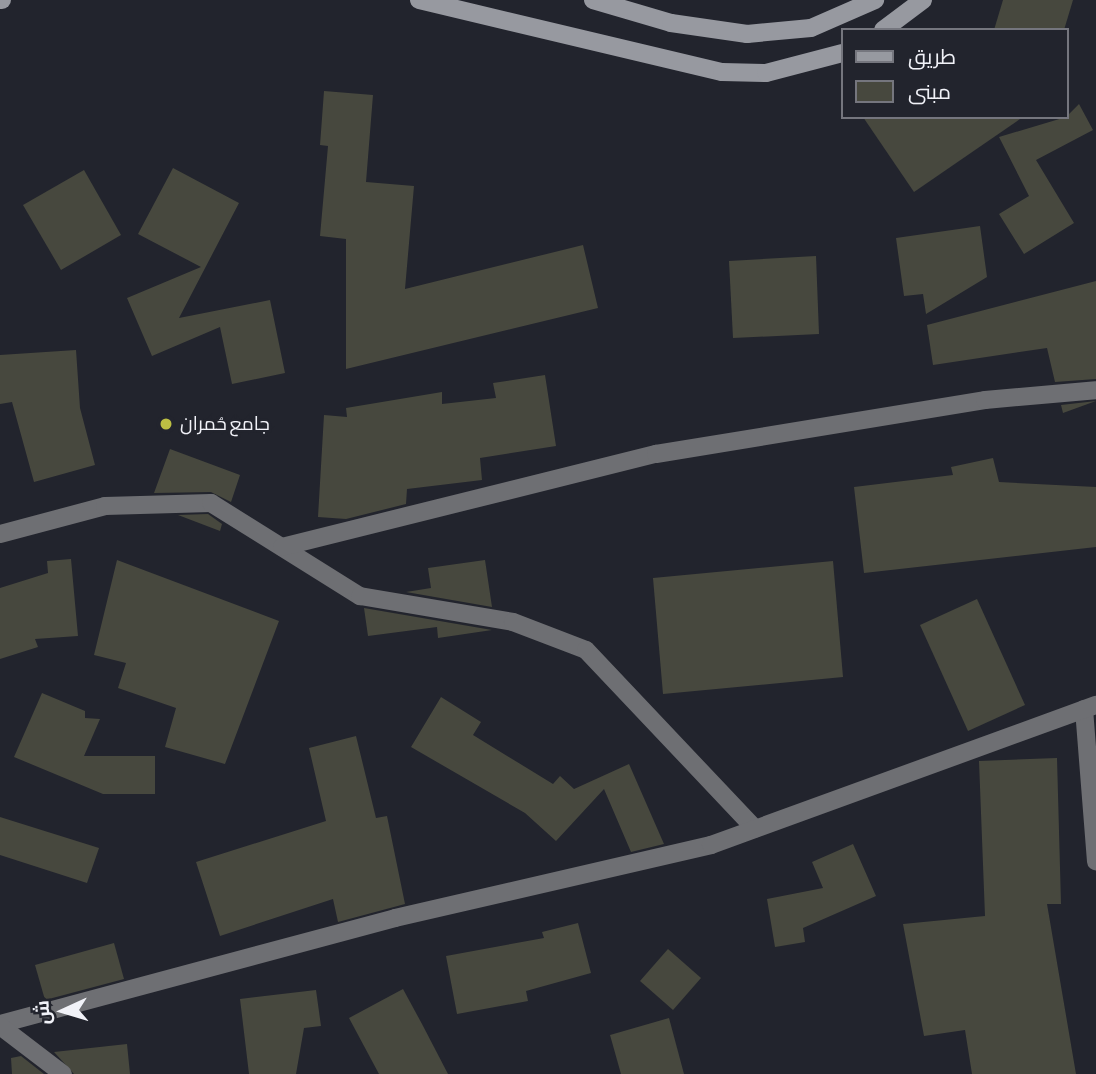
<!DOCTYPE html>
<meta charset="utf-8">
<style>
body{margin:0}
#map{position:relative;width:1096px;height:1074px;overflow:hidden;background:#22242d;font-family:"Asap Condensed",Cairo,sans-serif}
div>[style]{position:absolute}
.building>*{inset:0;background:#47483e}
.minor>*{height:18px;margin:-9px;padding:0 9px;transform-origin:9px;border-radius:9px;background:#6e6f73}
.secondary>*{height:18px;margin:-9px;padding:0 9px;transform-origin:9px;border-radius:9px;background:#9799a0}
.dots>*{width:19px;height:19px;translate:-50% -50%;box-sizing:border-box;border:4px solid #22242d;border-radius:50%}
span{translate:-50% -50%;white-space:nowrap;text-align:center;line-height:1.15;-webkit-text-stroke:5px #22242d;paint-order:stroke}
.poi-label{font-size:19px;color:#f1f2f8}
.left{translate:0 -50%;text-align:left}
.legend{position:absolute;left:841px;top:28px;width:228px;height:91px;box-sizing:border-box;background:#22242d;border:2px solid #75767e;margin:0;padding:9px 12px;list-style:none;font-size:21px;color:#f1f2f8}
.legend li{display:flex;align-items:center;gap:14px;height:35px}
.legend b{width:35px;border:2px solid #75767e}
.north{position:absolute;left:28px;top:976px;width:70px;height:70px;-webkit-text-stroke:5px #22242d;paint-order:stroke;rotate:266deg;font-size:19px;font-weight:700;line-height:28px;text-align:center;color:#f1f2f8}
.north::after{content:'';display:block;margin:auto;width:24px;height:32px;background:#f1f2f8;clip-path:polygon(50% 0,100% 100%,50% 72%,0 100%)}
</style>
<div id="map">
<div class="building">
<div style="clip-path:polygon(1003px 0,1073px 0,1064px 30px,994px 30px)"></div>
<div style="clip-path:polygon(324px 91px,373px 95px,366px 182px,414px 186px,405px 289px,583px 245px,598px 308px,346px 369px,346px 239px,320px 236px,328px 146px,320px 145px)"></div>
<div style="clip-path:polygon(1079px 104px,1093px 130px,1036px 160px,1074px 223px,1024px 254px,999px 214px,1029px 196px,999px 137px,1066px 117px)"></div>
<div style="clip-path:polygon(863px 117px,1023px 117px,914px 192px)"></div>
<div style="clip-path:polygon(173px 168px,239px 203px,179px 318px,270px 300px,285px 373px,232px 384px,220px 327px,152px 356px,127px 298px,201px 267px,138px 234px)"></div>
<div style="clip-path:polygon(84px 170px,121px 235px,61px 270px,23px 205px)"></div>
<div style="clip-path:polygon(980px 226px,987px 277px,926px 314px,923px 294px,904px 296px,896px 238px)"></div>
<div style="clip-path:polygon(816px 256px,819px 334px,733px 338px,729px 261px)"></div>
<div style="clip-path:polygon(1096px 281px,1096px 379px,1055px 382px,1047px 348px,933px 365px,927px 325px)"></div>
<div style="clip-path:polygon(76px 350px,80px 408px,95px 465px,34px 482px,12px 402px,0 404px,0 355px)"></div>
<div style="clip-path:polygon(545px 375px,556px 446px,480px 458px,482px 480px,407px 489px,406px 504px,346px 519px,318px 517px,324px 415px,347px 417px,346px 408px,442px 392px,442px 404px,496px 398px,493px 383px)"></div>
<div style="clip-path:polygon(1096px 401px,1063px 413px,1061px 405px)"></div>
<div style="clip-path:polygon(170px 449px,240px 475px,231px 502px,211px 492px,154px 493px)"></div>
<div style="clip-path:polygon(993px 458px,999px 482px,1096px 487px,1096px 547px,864px 573px,854px 487px,953px 475px,951px 467px)"></div>
<div style="clip-path:polygon(208px 514px,222px 524px,220px 531px,178px 515px)"></div>
<div style="clip-path:polygon(71px 559px,78px 636px,35px 639px,38px 647px,0 659px,0 588px,48px 573px,47px 561px)"></div>
<div style="clip-path:polygon(117px 560px,279px 621px,225px 764px,165px 747px,176px 708px,118px 688px,126px 663px,94px 655px)"></div>
<div style="clip-path:polygon(485px 560px,492px 607px,406px 592px,431px 588px,428px 568px)"></div>
<div style="clip-path:polygon(833px 561px,843px 677px,663px 694px,653px 578px)"></div>
<div style="clip-path:polygon(977px 599px,1025px 705px,968px 731px,920px 625px)"></div>
<div style="clip-path:polygon(364px 608px,492px 630px,438px 638px,437px 627px,368px 636px)"></div>
<div style="clip-path:polygon(42px 693px,85px 711px,85px 718px,100px 719px,84px 756px,155px 756px,155px 794px,103px 794px,14px 757px)"></div>
<div style="clip-path:polygon(441px 697px,481px 722px,473px 735px,553px 784px,560px 776px,574px 789px,629px 764px,664px 844px,631px 852px,604px 789px,556px 841px,525px 813px,411px 747px)"></div>
<div style="clip-path:polygon(356px 736px,376px 818px,387px 816px,405px 904px,338px 922px,333px 899px,220px 936px,196px 862px,326px 821px,309px 748px)"></div>
<div style="clip-path:polygon(1057px 758px,1061px 904px,1047px 904px,1076px 1074px,972px 1074px,965px 1030px,924px 1036px,903px 924px,985px 916px,979px 761px)"></div>
<div style="clip-path:polygon(0 817px,99px 848px,87px 883px,0 855px)"></div>
<div style="clip-path:polygon(853px 844px,876px 896px,803px 928px,805px 942px,775px 947px,767px 899px,823px 888px,812px 862px)"></div>
<div style="clip-path:polygon(578px 923px,591px 973px,526px 991px,528px 1001px,457px 1014px,446px 956px,544px 938px,542px 932px)"></div>
<div style="clip-path:polygon(114px 943px,124px 979px,45px 1000px,35px 965px)"></div>
<div style="clip-path:polygon(668px 949px,701px 978px,673px 1010px,640px 981px)"></div>
<div style="clip-path:polygon(403px 989px,422px 1024px,448px 1074px,379px 1074px,349px 1018px)"></div>
<div style="clip-path:polygon(316px 990px,321px 1026px,304px 1028px,296px 1074px,249px 1074px,240px 999px)"></div>
<div style="clip-path:polygon(669px 1018px,684px 1074px,621px 1074px,610px 1035px)"></div>
<div style="clip-path:polygon(127px 1044px,130px 1074px,74px 1074px,54px 1052px)"></div>
<div style="clip-path:polygon(21px 1056px,44px 1074px,12px 1074px,11px 1058px)"></div>
</div>
<div class="minor">
<div style="left:0;top:534px;width:109px;rotate:-14.9deg"></div>
<div style="left:105px;top:506px;width:106px;rotate:-1.6deg"></div>
<div style="left:211px;top:503px;width:176px;rotate:32deg"></div>
<div style="left:360px;top:596px;width:155px;rotate:9.6deg"></div>
<div style="left:513px;top:622px;width:78px;rotate:21deg"></div>
<div style="left:586px;top:650px;width:246px;rotate:46.6deg"></div>
<div style="left:282px;top:547px;width:385px;rotate:-14deg"></div>
<div style="left:656px;top:454px;width:333px;rotate:-9.3deg"></div>
<div style="left:985px;top:400px;width:111px;rotate:-5.1deg"></div>
<div style="left:1084px;top:709px;width:153px;rotate:85.5deg"></div>
<div style="left:0;top:1024px;width:409px;rotate:-15deg"></div>
<div style="left:395px;top:918px;width:324px;rotate:-13deg"></div>
<div style="left:711px;top:845px;width:410px;rotate:-20deg"></div>
<div style="left:0;top:1026px;width:79px;rotate:37.3deg"></div>
</div>
<div class="secondary">
<div style="left:0;top:0;width:2px"></div>
<div style="left:419px;top:0;width:311px;rotate:13.4deg"></div>
<div style="left:722px;top:72px;width:44px;rotate:1.3deg"></div>
<div style="left:766px;top:73px;width:79px;rotate:-14.7deg"></div>
<div style="left:593px;top:0;width:81px;rotate:16.4deg"></div>
<div style="left:671px;top:23px;width:77px;rotate:8.2deg"></div>
<div style="left:747px;top:34px;width:64px;rotate:-5.4deg"></div>
<div style="left:811px;top:28px;width:70px;rotate:-23.6deg"></div>
<div style="left:883px;top:30px;width:50px;rotate:-36.9deg"></div>
</div>
<div class="dots">
<div style="left:166px;top:424px;background:#bcbf43"></div>
</div>
<div class="poi-label">
<span class="left" style="left:180px;top:424px">جامع حُمران</span>
</div>
<ul class="legend">
<li><b style="height:9px;background:#9799a0"></b>طريق</li>
<li><b style="height:19px;background:#47483e"></b>مبنى</li>
</ul>
<div class="north">ش</div>
</div>
